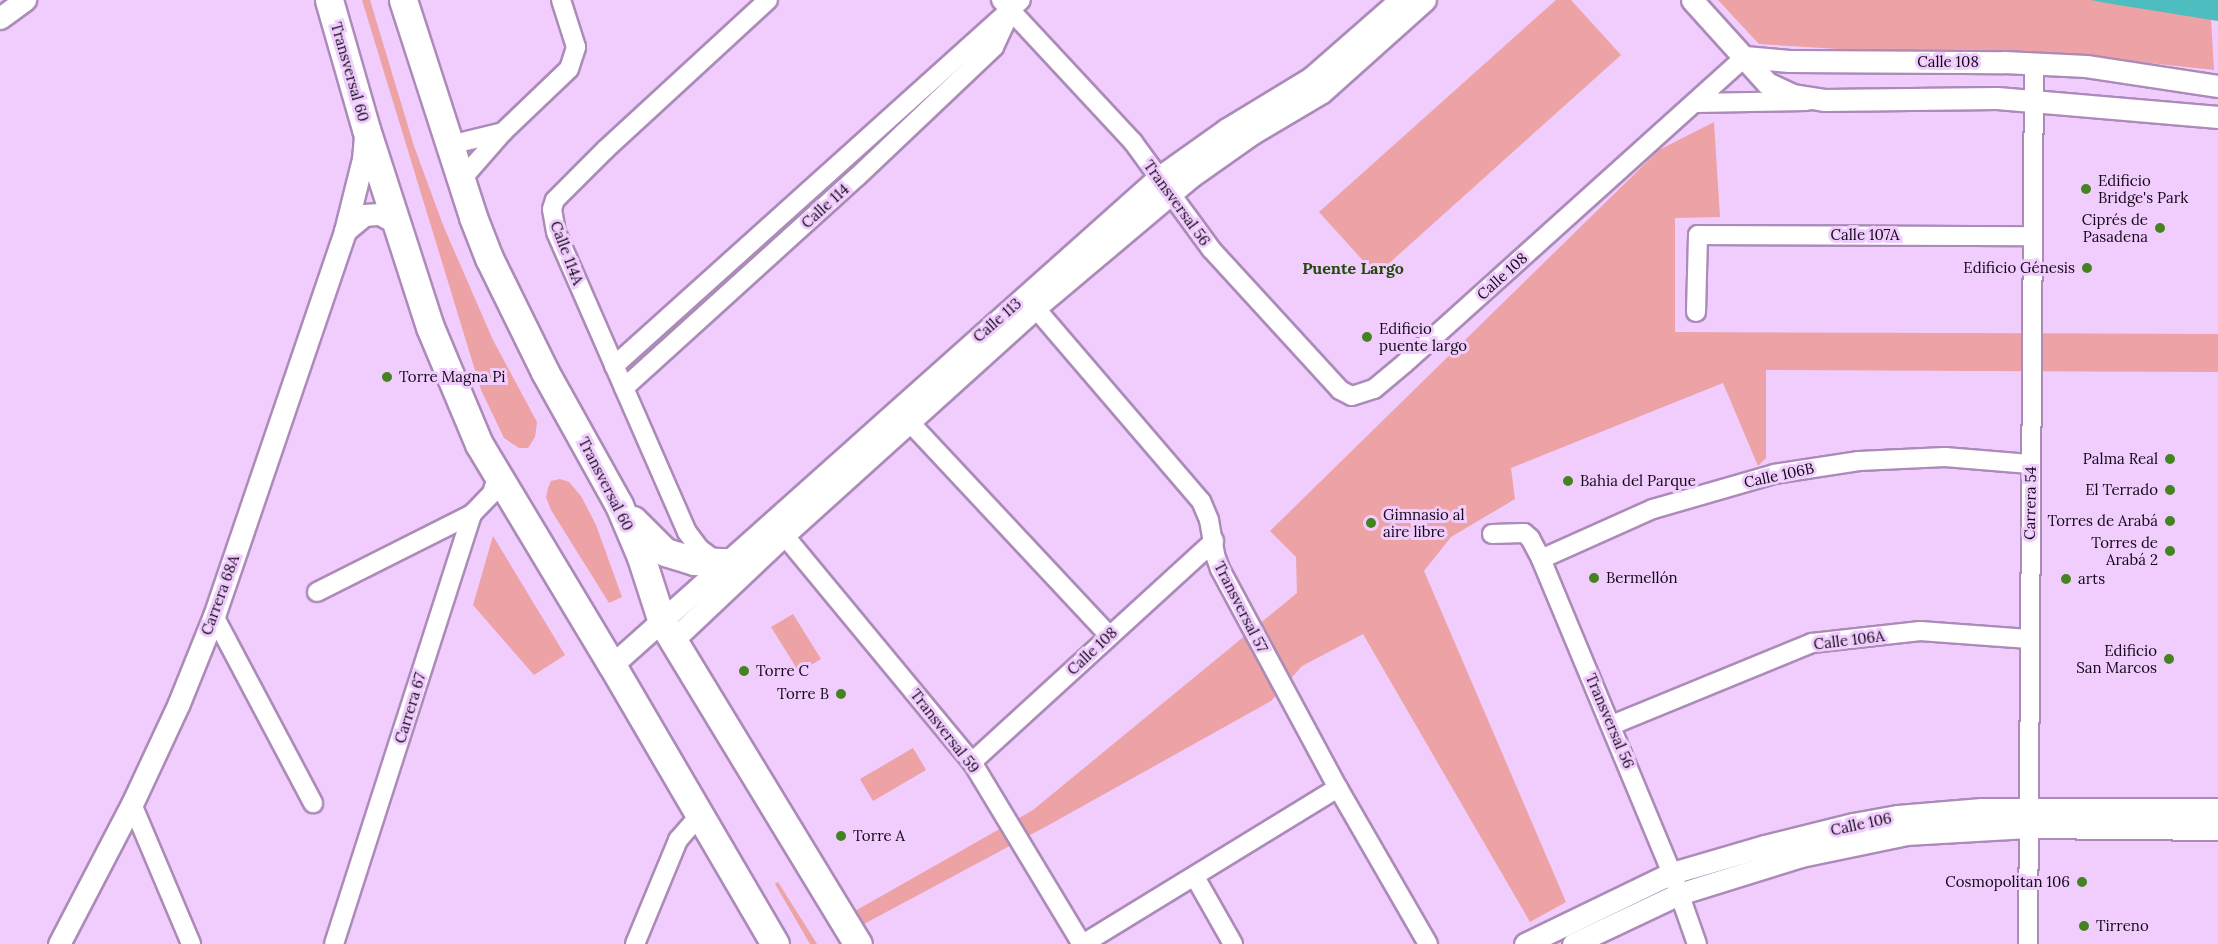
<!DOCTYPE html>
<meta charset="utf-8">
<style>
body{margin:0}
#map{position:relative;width:2218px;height:944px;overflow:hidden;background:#f0cdfd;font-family:Lora,serif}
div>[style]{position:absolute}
.green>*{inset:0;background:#eda2a5}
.water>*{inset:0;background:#4ebdbf}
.roads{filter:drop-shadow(2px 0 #ac8bb9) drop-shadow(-2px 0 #ac8bb9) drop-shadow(0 2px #ac8bb9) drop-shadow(0 -2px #ac8bb9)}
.minor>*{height:18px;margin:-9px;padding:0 9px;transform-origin:9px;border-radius:9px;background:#fff}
.tertiary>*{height:21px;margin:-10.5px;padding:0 10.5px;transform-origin:10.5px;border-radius:10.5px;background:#fff}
.primary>*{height:27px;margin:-13.5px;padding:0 13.5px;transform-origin:13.5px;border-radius:13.5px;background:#fff}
.dots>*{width:16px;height:16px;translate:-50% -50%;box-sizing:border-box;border:3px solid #f0cdfd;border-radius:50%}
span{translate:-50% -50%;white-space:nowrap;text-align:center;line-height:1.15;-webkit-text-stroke:6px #f0cdfd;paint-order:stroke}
.street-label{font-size:15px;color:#120616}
.poi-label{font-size:15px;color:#120616}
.left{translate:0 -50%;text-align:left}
.right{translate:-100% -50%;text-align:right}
.neighbourhood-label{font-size:16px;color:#22490a;font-weight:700}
</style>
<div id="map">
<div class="green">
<div style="clip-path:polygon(362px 0,370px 0,414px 146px,443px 225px,493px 340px,537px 422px,535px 437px,528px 448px,519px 448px,504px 438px,481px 390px)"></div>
<div style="clip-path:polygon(1556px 0,1571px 0,1621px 55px,1376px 275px,1319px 212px)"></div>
<div style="clip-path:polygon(1718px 0,2210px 0,2214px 70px,2048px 52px,1886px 52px,1759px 44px)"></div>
<div style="clip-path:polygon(1714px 122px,1720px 217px,1675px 218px,1675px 332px,2218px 334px,2218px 372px,1766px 370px,1766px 458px,1758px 466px,1723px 383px,1511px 468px,1515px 499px,1451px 537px,1424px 571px,1566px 902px,1530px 922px,1363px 634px,1302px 666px,1271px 701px,1047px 826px,864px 924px,855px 911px,1033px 810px,1297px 593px,1296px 557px,1270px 531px,1659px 150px)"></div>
<div style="clip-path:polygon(560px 479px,569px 482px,581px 496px,596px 525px,622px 597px,609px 603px,551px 510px,546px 497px,548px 488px,551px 481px)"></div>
<div style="clip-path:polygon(493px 536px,565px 655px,534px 675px,473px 605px)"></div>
<div style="clip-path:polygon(793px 614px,821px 659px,799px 672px,771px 627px)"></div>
<div style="clip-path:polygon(913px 748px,926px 770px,873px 801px,860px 779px)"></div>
<div style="clip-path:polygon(778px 882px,817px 944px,810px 944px,775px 884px)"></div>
</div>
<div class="water">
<div style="clip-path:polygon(2091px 0,2218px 0,2218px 21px,2106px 3px)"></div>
</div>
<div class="roads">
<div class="minor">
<div style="left:1001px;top:0;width:194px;rotate:47.1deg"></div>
<div style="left:1133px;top:142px;width:132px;rotate:53.9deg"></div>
<div style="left:1211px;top:249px;width:191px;rotate:47.5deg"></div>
<div style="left:1340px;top:390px;width:13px;rotate:27deg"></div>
<div style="left:1352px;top:396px;width:23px;rotate:-18deg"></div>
<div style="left:1374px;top:389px;width:40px;rotate:-40deg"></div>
<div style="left:1405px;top:363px;width:457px;rotate:-42deg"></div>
<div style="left:1695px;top:103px;width:112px;rotate:-1deg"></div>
<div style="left:450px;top:145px;width:55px;rotate:-13.8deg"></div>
<div style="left:461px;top:180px;width:64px;rotate:-48.8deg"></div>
<div style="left:503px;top:132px;width:91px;rotate:-43.7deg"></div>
<div style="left:569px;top:69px;width:23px;rotate:-72deg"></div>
<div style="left:576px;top:47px;width:49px;rotate:-107.7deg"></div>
<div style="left:1026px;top:297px;width:269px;rotate:49.4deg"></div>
<div style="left:1201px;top:501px;width:21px;rotate:67deg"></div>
<div style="left:1209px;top:520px;width:36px;rotate:80deg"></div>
<div style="left:1215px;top:555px;width:15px;rotate:70deg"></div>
<div style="left:1220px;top:569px;width:249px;rotate:61.7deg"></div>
<div style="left:1338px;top:788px;width:180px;rotate:60deg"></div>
<div style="left:1696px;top:312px;width:77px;rotate:-88.5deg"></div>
<div style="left:1698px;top:235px;width:334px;rotate:0.2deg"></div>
<div style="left:614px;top:366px;width:547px;rotate:-41.96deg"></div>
<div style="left:624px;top:388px;width:314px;rotate:-42.2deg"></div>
<div style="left:857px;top:177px;width:189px;rotate:-43.5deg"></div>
<div style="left:994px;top:47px;width:35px;rotate:-65deg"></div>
<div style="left:901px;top:413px;width:304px;rotate:46.9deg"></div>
<div style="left:1492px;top:534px;width:32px;rotate:-2deg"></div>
<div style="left:1524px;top:533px;width:8px;rotate:40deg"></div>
<div style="left:1530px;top:538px;width:24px;rotate:62deg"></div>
<div style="left:1541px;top:559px;width:340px;rotate:67.4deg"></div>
<div style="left:1672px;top:873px;width:75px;rotate:70.6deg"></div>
<div style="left:784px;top:535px;width:295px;rotate:50.4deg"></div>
<div style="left:972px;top:762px;width:213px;rotate:58.9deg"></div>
<div style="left:1541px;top:559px;width:123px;rotate:-24.1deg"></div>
<div style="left:1653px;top:509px;width:126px;rotate:-16.1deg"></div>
<div style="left:1774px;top:474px;width:86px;rotate:-8.7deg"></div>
<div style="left:1859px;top:461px;width:86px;rotate:-2.7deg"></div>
<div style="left:1945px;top:457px;width:85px;rotate:4.7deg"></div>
<div style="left:716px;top:561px;width:21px;rotate:-143deg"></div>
<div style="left:699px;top:548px;width:20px;rotate:-127deg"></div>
<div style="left:687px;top:532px;width:327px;rotate:-113.6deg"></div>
<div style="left:556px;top:232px;width:23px;rotate:-100deg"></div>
<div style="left:552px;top:209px;width:9px;rotate:-72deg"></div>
<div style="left:555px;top:200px;width:72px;rotate:-45deg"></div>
<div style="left:606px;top:149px;width:220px;rotate:-42.6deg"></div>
<div style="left:317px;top:592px;width:174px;rotate:-26.7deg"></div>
<div style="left:214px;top:616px;width:212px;rotate:62.1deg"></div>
<div style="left:1612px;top:725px;width:216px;rotate:-22.3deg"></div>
<div style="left:1812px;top:643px;width:109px;rotate:-6.3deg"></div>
<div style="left:1920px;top:631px;width:109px;rotate:4.2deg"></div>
<div style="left:972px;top:762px;width:328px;rotate:-42.4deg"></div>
<div style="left:132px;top:804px;width:152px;rotate:67.1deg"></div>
<div style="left:1195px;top:877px;width:77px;rotate:60.4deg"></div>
<div style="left:334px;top:944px;width:452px;rotate:-72.2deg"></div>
<div style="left:472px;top:514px;width:29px;rotate:-46deg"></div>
<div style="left:492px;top:493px;width:16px;rotate:-72deg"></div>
<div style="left:635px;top:944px;width:113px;rotate:-67.5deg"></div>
<div style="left:678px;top:840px;width:32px;rotate:-49deg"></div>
<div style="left:1083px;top:944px;width:299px;rotate:-31.5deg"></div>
<div style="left:2028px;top:944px;width:881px;rotate:-89.61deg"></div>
</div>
<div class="tertiary">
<div style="left:1692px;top:0;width:112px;rotate:47.9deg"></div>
<div style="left:1767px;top:83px;width:29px;rotate:25deg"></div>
<div style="left:1793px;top:95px;width:31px;rotate:9deg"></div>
<div style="left:1824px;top:100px;width:173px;rotate:-0.7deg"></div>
<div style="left:1997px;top:98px;width:222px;rotate:4.9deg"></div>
<div style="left:0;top:18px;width:31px;rotate:-36deg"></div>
<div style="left:1745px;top:57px;width:44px;rotate:5.2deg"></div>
<div style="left:1789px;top:61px;width:215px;rotate:0.3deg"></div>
<div style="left:2004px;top:62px;width:82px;rotate:2.8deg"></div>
<div style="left:2086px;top:66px;width:134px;rotate:8.6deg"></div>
<div style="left:345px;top:231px;width:25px;rotate:-40deg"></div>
<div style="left:364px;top:215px;width:16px;rotate:-4deg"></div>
<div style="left:380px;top:214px;width:18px;rotate:29deg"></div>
<div style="left:672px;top:641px;width:154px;rotate:-43.4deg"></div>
<div style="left:784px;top:535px;width:338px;rotate:-42.1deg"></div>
<div style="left:1035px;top:308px;width:205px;rotate:-40.1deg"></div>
<div style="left:1192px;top:176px;width:75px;rotate:-35.2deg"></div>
<div style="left:1253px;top:133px;width:80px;rotate:-30.7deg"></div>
<div style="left:1322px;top:92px;width:138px;rotate:-41.8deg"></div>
<div style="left:612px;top:665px;width:732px;rotate:-41.73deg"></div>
<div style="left:1158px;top:178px;width:85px;rotate:-35.4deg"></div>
<div style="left:1227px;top:129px;width:98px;rotate:-31.3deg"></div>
<div style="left:1311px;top:78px;width:118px;rotate:-41.2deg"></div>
<div style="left:59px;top:944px;width:158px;rotate:-62.5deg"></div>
<div style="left:132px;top:804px;width:111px;rotate:-65deg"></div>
<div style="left:179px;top:703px;width:94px;rotate:-68.1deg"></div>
<div style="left:214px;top:616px;width:407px;rotate:-71.2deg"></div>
<div style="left:345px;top:231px;width:74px;rotate:-76deg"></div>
<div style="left:363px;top:159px;width:23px;rotate:-85deg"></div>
<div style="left:1525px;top:944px;width:163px;rotate:-25.8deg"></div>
<div style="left:1672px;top:873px;width:97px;rotate:-16.2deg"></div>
<div style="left:1765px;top:846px;width:91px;rotate:-14deg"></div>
<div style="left:1853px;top:824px;width:46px;rotate:-10.1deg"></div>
<div style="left:1898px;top:816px;width:84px;rotate:-4.8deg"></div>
<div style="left:1982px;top:809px;width:236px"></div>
<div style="left:1573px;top:944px;width:117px;rotate:-25.3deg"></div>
<div style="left:1679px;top:894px;width:128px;rotate:-17.3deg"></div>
<div style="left:1801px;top:856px;width:107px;rotate:-11.8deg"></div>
<div style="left:1906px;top:834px;width:122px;rotate:-3.3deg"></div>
<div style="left:2028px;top:827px;width:190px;rotate:0.6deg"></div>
</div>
<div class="primary">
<div style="left:329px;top:0;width:134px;rotate:74deg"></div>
<div style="left:366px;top:129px;width:208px;rotate:72.1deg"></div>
<div style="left:430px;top:327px;width:127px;rotate:67.3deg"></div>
<div style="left:479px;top:444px;width:258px;rotate:59deg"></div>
<div style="left:612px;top:665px;width:323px;rotate:59.7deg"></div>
<div style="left:403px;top:0;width:228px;rotate:72.1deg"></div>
<div style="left:473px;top:217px;width:44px;rotate:68.7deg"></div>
<div style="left:489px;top:258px;width:127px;rotate:63.8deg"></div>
<div style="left:545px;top:372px;width:152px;rotate:60.9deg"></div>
<div style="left:619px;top:505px;width:56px;rotate:67.1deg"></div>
<div style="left:641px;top:557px;width:68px;rotate:72.1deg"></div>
<div style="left:662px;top:622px;width:377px;rotate:58.7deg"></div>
<div style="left:633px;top:520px;width:45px;rotate:45deg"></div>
<div style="left:665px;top:552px;width:30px;rotate:17deg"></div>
<div style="left:694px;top:561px;width:34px;rotate:2deg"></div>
</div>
</div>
<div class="dots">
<div style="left:2086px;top:189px;background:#458322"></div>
<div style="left:2160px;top:228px;background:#458322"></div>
<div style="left:2087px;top:268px;background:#458322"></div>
<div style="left:1367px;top:337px;background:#458322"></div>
<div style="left:387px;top:377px;background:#458322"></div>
<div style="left:2170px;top:459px;background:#458322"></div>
<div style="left:1568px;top:481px;background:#458322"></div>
<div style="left:2170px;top:490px;background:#458322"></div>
<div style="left:2170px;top:521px;background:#458322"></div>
<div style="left:1371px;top:523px;background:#458322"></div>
<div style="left:2170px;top:551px;background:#458322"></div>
<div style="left:1594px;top:578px;background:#458322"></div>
<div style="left:2066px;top:579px;background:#458322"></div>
<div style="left:2169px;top:659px;background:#458322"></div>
<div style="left:744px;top:671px;background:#458322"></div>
<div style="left:841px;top:694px;background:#458322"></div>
<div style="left:841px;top:836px;background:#458322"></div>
<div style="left:2082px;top:882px;background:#458322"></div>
<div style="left:2084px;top:926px;background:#458322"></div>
</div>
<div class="street-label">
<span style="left:1948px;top:62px">Calle 108</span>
<span style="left:350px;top:72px;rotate:74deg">Transversal 60</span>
<span style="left:1177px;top:203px;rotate:54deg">Transversal 56</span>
<span style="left:825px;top:206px;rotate:-42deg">Calle 114</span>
<span style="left:1865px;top:235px">Calle 107A</span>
<span style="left:567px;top:253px;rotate:69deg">Calle 114A</span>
<span style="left:1502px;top:276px;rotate:-42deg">Calle 108</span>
<span style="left:997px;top:320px;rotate:-41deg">Calle 113</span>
<span style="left:1779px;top:475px;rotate:-12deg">Calle 106B</span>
<span style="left:606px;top:484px;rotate:63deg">Transversal 60</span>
<span style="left:2030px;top:503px;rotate:-89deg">Carrera 54</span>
<span style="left:220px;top:595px;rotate:-70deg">Carrera 68A</span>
<span style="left:1241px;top:607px;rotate:63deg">Transversal 57</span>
<span style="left:1849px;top:640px;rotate:-7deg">Calle 106A</span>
<span style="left:1092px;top:651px;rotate:-43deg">Calle 108</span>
<span style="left:410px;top:708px;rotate:-73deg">Carrera 67</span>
<span style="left:1610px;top:721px;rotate:67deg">Transversal 56</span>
<span style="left:945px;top:731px;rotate:52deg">Transversal 59</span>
<span style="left:1861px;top:824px;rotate:-12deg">Calle 106</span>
</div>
<div class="poi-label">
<span class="left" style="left:2098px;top:189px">Edificio<br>Bridge's Park</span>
<span class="right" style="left:2148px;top:228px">Ciprés de<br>Pasadena</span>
<span class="right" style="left:2075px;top:268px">Edificio Génesis</span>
<span class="left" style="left:1379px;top:337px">Edificio<br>puente largo</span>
<span class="left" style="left:399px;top:377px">Torre Magna Pi</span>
<span class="right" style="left:2158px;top:459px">Palma Real</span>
<span class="left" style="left:1580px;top:481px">Bahia del Parque</span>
<span class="right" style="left:2158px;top:490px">El Terrado</span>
<span class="left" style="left:1383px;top:523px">Gimnasio al<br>aire libre</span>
<span class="right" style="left:2158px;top:521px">Torres de Arabá</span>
<span class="right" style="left:2158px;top:551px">Torres de<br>Arabá 2</span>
<span class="left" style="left:1606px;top:578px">Bermellón</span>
<span class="left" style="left:2078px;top:579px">arts</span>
<span class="right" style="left:2157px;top:659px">Edificio<br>San Marcos</span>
<span class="left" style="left:756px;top:671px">Torre C</span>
<span class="right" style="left:829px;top:694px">Torre B</span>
<span class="left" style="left:853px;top:836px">Torre A</span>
<span class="right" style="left:2070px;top:882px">Cosmopolitan 106</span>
<span class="left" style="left:2096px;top:926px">Tirreno</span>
</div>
<div class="neighbourhood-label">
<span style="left:1353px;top:268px">Puente Largo</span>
</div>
</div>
